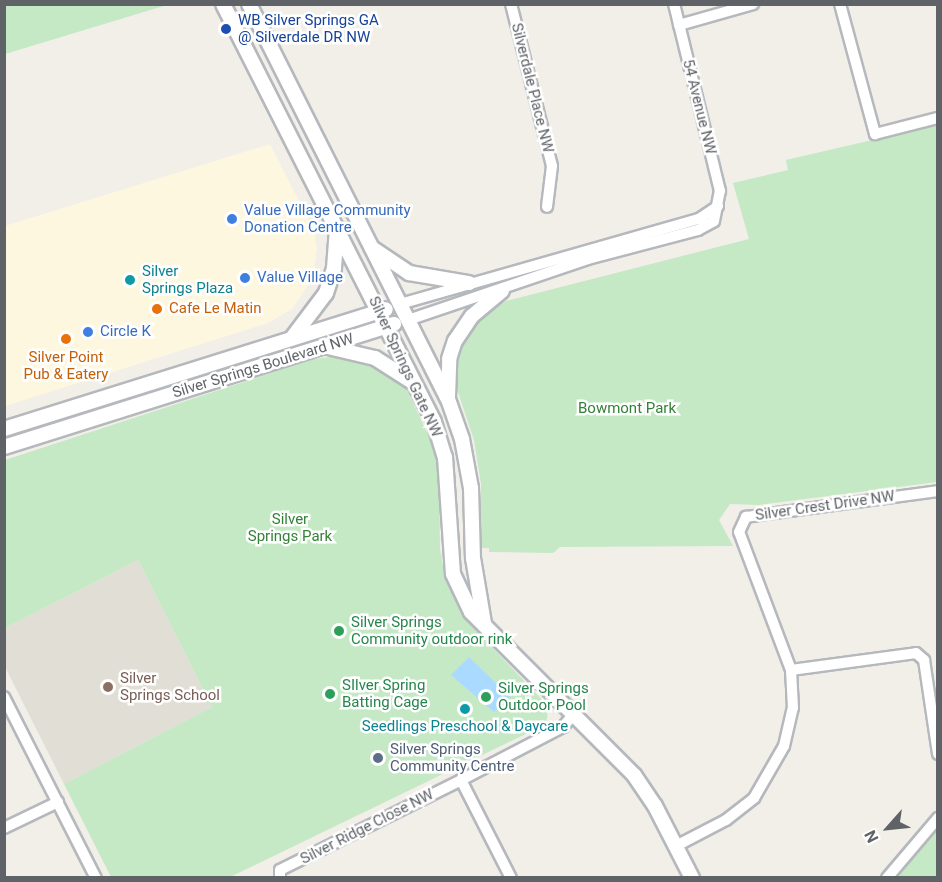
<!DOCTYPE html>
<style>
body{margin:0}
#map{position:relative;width:942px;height:882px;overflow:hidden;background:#f1efe8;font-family:Roboto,sans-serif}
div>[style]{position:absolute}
.commercial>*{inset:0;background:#fef7e0}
.education>*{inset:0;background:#e1ded6}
.green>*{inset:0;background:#c5e8c5}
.water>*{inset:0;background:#aadaff}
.roads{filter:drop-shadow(2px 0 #b5b8bc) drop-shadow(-2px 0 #b5b8bc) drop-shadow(0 2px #b5b8bc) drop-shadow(0 -2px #b5b8bc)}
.minor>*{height:10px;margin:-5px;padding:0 5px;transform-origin:5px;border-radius:5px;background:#fff}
.tertiary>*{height:14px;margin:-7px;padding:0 7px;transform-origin:7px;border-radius:7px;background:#fff}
.dots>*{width:16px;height:16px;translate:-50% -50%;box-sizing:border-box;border:3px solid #fff;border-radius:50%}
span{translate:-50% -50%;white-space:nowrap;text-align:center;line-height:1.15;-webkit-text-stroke:5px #fff;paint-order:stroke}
.transit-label{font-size:15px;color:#164399}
.left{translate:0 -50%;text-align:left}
.street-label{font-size:15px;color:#5f6368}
.shop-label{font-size:15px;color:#366cbe}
.culture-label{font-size:15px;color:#0d838f}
.food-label{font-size:15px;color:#c56008}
.park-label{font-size:15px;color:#348238}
.leisure-label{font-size:15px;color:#27864d}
.education-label{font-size:15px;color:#785e54}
.service-label{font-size:15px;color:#4e5e75}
.frame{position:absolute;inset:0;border:6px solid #5f6368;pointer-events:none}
.north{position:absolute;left:858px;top:798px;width:60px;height:60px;-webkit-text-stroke:4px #fff;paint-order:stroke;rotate:243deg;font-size:16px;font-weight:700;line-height:24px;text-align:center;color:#5f6368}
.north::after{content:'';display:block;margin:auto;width:21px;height:27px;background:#5f6368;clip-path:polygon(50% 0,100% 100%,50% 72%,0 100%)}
</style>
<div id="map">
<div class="commercial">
<div style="clip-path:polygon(270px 144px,314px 231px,317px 249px,313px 278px,292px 309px,268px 323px,5px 406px,5px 226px)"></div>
</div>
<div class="education">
<div style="clip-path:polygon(138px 560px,212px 707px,64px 784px,5px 667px,5px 628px)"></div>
</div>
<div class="green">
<div style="clip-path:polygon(5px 4px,167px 4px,167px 5px,5px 54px)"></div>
<div style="clip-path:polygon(937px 125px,937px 482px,759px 505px,730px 504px,719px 520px,733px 546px,560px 547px,553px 553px,489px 552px,489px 548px,481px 548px,481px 484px,474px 440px,455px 383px,459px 345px,480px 317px,506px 301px,749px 239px,733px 183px,788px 170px,786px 160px)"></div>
<div style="clip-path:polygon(338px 356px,357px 358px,386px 371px,406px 388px,433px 445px,439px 477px,440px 549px,446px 581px,466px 620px,548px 706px,547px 719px,540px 727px,230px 877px,111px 877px,64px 784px,212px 707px,138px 560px,5px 628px,5px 460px,314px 359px)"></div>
<div style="clip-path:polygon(205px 371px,207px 376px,143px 398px,133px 394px)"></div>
<div style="clip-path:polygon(937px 827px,937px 877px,898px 877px,918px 850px)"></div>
</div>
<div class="water">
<div style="clip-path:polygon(469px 657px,510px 697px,494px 712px,451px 675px)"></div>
</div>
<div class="roads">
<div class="minor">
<div style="left:511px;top:4px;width:167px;rotate:75.8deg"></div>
<div style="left:552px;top:166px;width:41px;rotate:97deg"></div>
<div style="left:840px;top:4px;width:135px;rotate:74.9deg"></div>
<div style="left:875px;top:134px;width:65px;rotate:-14.3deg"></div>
<div style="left:679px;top:25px;width:77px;rotate:-15.8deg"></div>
<div style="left:400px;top:304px;width:311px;rotate:-15.9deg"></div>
<div style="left:699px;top:219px;width:23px;rotate:-34deg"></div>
<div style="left:408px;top:320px;width:190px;rotate:-18.7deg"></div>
<div style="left:588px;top:259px;width:114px;rotate:-14.8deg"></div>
<div style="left:698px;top:230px;width:18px;rotate:-29deg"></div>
<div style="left:714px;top:221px;width:31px;rotate:-79deg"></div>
<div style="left:720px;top:191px;width:193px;rotate:-103.8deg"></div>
<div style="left:791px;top:670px;width:126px;rotate:-7.7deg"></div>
<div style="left:916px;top:653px;width:11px;rotate:41deg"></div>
<div style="left:924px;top:660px;width:95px;rotate:81.5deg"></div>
<div style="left:4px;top:697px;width:203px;rotate:63.1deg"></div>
<div style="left:461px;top:780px;width:115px;rotate:-27.5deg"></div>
<div style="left:563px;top:727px;width:14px;rotate:-51deg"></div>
<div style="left:4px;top:828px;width:60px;rotate:-25.7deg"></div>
<div style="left:676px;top:846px;width:56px;rotate:-27.5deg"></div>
<div style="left:726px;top:820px;width:36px;rotate:-38deg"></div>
<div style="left:754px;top:798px;width:60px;rotate:-60deg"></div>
<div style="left:784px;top:746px;width:39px;rotate:-77deg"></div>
<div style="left:793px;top:708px;width:38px;rotate:-93deg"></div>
<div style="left:791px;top:670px;width:147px;rotate:-110.6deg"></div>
<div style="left:739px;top:532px;width:17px;rotate:-65deg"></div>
<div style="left:746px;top:517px;width:194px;rotate:-7.7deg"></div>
<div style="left:280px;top:878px;width:8px;rotate:-90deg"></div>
<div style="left:280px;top:870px;width:202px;rotate:-26.4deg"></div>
<div style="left:461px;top:780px;width:110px;rotate:63deg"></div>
<div style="left:887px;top:878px;width:79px;rotate:-49.6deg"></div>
</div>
<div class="tertiary">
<div style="left:223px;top:4px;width:468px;rotate:63.2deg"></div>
<div style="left:434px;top:422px;width:37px;rotate:73deg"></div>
<div style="left:445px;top:457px;width:117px;rotate:86.1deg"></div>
<div style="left:453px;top:574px;width:42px;rotate:64.7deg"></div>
<div style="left:471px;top:612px;width:231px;rotate:45deg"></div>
<div style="left:634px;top:775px;width:37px;rotate:56deg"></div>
<div style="left:655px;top:806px;width:81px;rotate:62.8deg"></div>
<div style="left:249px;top:4px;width:442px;rotate:63.3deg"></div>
<div style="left:448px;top:399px;width:42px;rotate:70.7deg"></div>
<div style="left:462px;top:439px;width:50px;rotate:79.6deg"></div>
<div style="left:471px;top:488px;width:70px;rotate:88.4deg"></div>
<div style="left:473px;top:558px;width:66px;rotate:80.4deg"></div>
<div style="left:372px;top:248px;width:45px;rotate:34deg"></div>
<div style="left:409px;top:273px;width:61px;rotate:9.5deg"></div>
<div style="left:292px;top:338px;width:56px;rotate:-52.9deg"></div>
<div style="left:326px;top:293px;width:26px;rotate:-72deg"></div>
<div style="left:334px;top:268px;width:40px;rotate:-85.7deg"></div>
<div style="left:328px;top:347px;width:48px;rotate:13.2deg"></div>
<div style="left:375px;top:358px;width:46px;rotate:32.7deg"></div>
<div style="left:448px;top:397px;width:38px;rotate:-88deg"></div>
<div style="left:449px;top:359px;width:19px;rotate:-72deg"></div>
<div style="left:455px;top:341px;width:30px;rotate:-56deg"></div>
<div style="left:472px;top:316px;width:39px;rotate:-40deg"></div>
<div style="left:4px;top:429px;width:400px;rotate:-17.4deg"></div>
<div style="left:4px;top:447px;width:409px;rotate:-17.5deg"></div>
</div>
</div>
<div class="dots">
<div style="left:226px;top:29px;background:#1a4fb4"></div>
<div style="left:232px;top:219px;background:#3f7fe0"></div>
<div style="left:245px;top:278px;background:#3f7fe0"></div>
<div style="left:130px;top:280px;background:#0f9aa8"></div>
<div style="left:157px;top:309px;background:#e8710a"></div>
<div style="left:88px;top:332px;background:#3f7fe0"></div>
<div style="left:66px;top:339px;background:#e8710a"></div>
<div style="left:339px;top:631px;background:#2e9e5b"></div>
<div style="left:108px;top:687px;background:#8d6e63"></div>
<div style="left:330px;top:694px;background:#2e9e5b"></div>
<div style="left:486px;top:697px;background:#2e9e5b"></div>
<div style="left:465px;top:709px;background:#0f9aa8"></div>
<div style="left:378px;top:758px;background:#5c6f8a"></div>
</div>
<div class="transit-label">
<span class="left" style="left:238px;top:29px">WB Silver Springs GA<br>@ Silverdale DR NW</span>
</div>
<div class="street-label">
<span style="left:532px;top:88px;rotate:76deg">Silverdale Place NW</span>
<span style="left:699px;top:107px;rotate:76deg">54 Avenue NW</span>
<span style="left:263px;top:366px;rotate:-17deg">Silver Springs Boulevard NW</span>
<span style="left:405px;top:367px;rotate:65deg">Silver Springs Gate NW</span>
<span style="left:825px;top:506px;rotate:-8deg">Silver Crest Drive NW</span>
<span style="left:367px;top:827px;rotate:-27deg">Silver Ridge Close NW</span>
</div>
<div class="shop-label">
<span class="left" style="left:244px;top:219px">Value Village Community<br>Donation Centre</span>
<span class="left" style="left:257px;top:278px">Value Village</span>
<span class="left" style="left:100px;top:332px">Circle K</span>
</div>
<div class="culture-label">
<span class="left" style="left:142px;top:280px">Silver<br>Springs Plaza</span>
<span style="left:465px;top:727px">Seedlings Preschool &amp; Daycare</span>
</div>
<div class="food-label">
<span class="left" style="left:169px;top:309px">Cafe Le Matin</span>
<span style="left:66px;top:366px">Silver Point<br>Pub &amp; Eatery</span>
</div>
<div class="park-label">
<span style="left:627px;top:409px">Bowmont Park</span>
<span style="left:290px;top:528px">Silver<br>Springs Park</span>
</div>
<div class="leisure-label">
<span class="left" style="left:351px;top:631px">Silver Springs<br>Community outdoor rink</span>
<span class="left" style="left:342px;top:694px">SIlver Spring<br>Batting Cage</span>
<span class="left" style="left:498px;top:697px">Silver Springs<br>Outdoor Pool</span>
</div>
<div class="education-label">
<span class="left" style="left:120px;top:687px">Silver<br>Springs School</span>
</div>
<div class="service-label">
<span class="left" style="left:390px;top:758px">Silver Springs<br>Community Centre</span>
</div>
<div class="frame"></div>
<div class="north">N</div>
</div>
